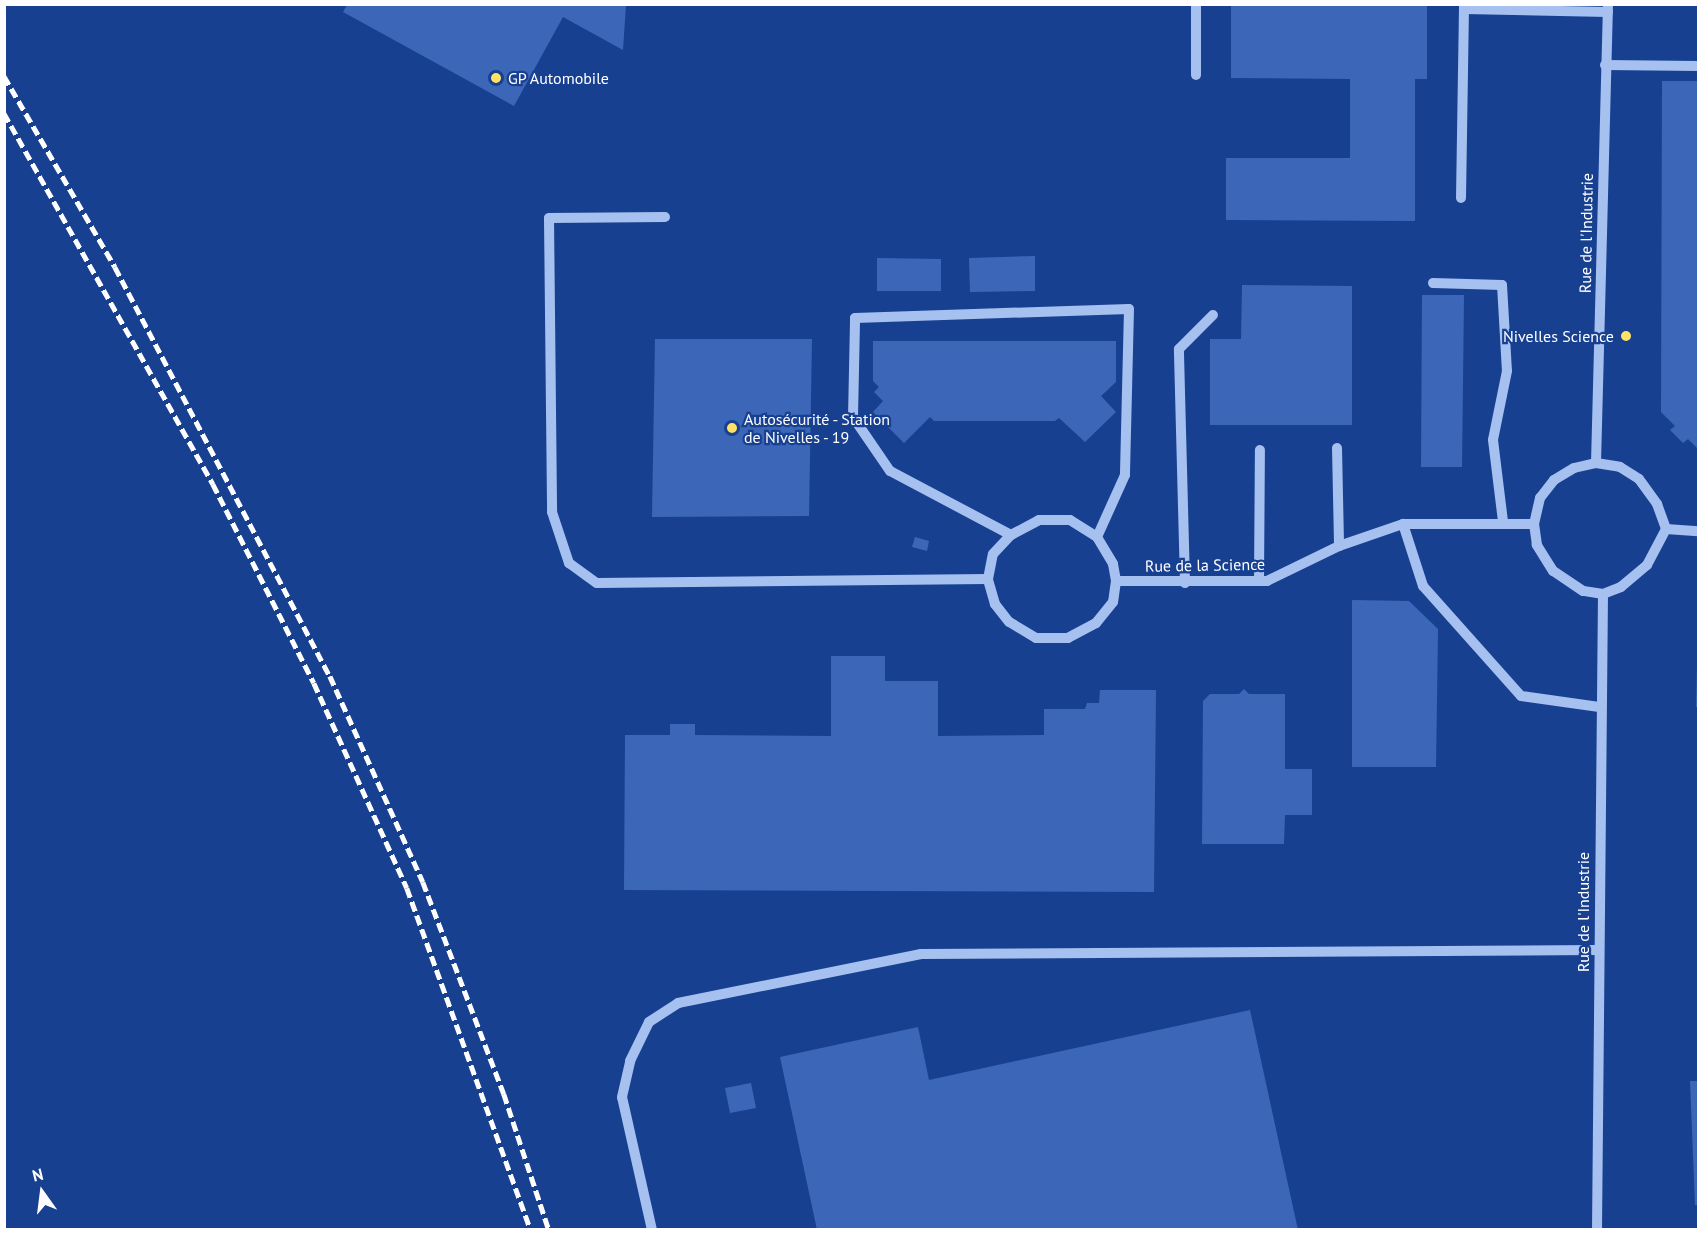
<!DOCTYPE html>
<meta charset="utf-8">
<style>
body{margin:0}
#map{position:relative;width:1703px;height:1234px;overflow:hidden;background:#184091;font-family:"PT Sans",sans-serif}
div>[style]{position:absolute}
.building>*{inset:0;background:#3c67b8}
.minor>*{height:10px;margin:-5px;padding:0 5px;transform-origin:5px;border-radius:5px;background:#a6c0f0}
.rail>*{height:4.5px;margin-top:-2.25px;transform-origin:0;background:repeating-linear-gradient(90deg,#fff 0 10px,transparent 0 14.5px)}
.dots>*{width:16px;height:16px;translate:-50% -50%;box-sizing:border-box;border:3px solid #184091;border-radius:50%}
span{translate:-50% -50%;white-space:nowrap;text-align:center;line-height:1.15;-webkit-text-stroke:4.5px #184091;paint-order:stroke}
.poi-label{font-size:16px;color:#fff}
.left{translate:0 -50%;text-align:left}
.right{translate:-100% -50%;text-align:right}
.street-label{font-size:16px;color:#fff}
.frame{position:absolute;inset:0;border:6px solid #fff;pointer-events:none}
.north{position:absolute;left:12px;top:1162px;width:60px;height:60px;-webkit-text-stroke:4px #184091;paint-order:stroke;rotate:346deg;font-size:16px;font-weight:700;line-height:24px;text-align:center;color:#fff}
.north::after{content:'';display:block;margin:auto;width:21px;height:27px;background:#fff;clip-path:polygon(50% 0,100% 100%,50% 72%,0 100%)}
</style>
<div id="map">
<div class="building">
<div style="clip-path:polygon(1231px 4px,1427px 4px,1427px 79px,1415px 79px,1415px 221px,1226px 220px,1226px 158px,1350px 158px,1350px 79px,1231px 78px)"></div>
<div style="clip-path:polygon(347px 5px,626px 5px,623px 50px,563px 17px,514px 106px,343px 12px)"></div>
<div style="clip-path:polygon(1662px 81px,1698px 81px,1698px 449px,1688px 439px,1683px 443px,1670px 430px,1675px 426px,1661px 412px)"></div>
<div style="clip-path:polygon(1035px 256px,1035px 291px,970px 292px,969px 258px)"></div>
<div style="clip-path:polygon(877px 258px,941px 259px,941px 291px,877px 291px)"></div>
<div style="clip-path:polygon(1242px 285px,1352px 286px,1352px 425px,1210px 425px,1210px 339px,1241px 339px)"></div>
<div style="clip-path:polygon(1422px 295px,1464px 295px,1462px 467px,1421px 467px)"></div>
<div style="clip-path:polygon(655px 339px,812px 339px,809px 516px,652px 517px)"></div>
<div style="clip-path:polygon(873px 341px,1116px 341px,1116px 382px,1101px 396px,1116px 412px,1085px 442px,1059px 418px,1055px 421px,934px 421px,930px 417px,904px 443px,873px 412px,883px 401px,874px 392px,879px 387px,873px 381px)"></div>
<div style="clip-path:polygon(915px 537px,929px 541px,927px 551px,912px 547px)"></div>
<div style="clip-path:polygon(1352px 600px,1409px 601px,1438px 629px,1436px 767px,1352px 767px)"></div>
<div style="clip-path:polygon(1698px 624px,1698px 707px,1696px 707px)"></div>
<div style="clip-path:polygon(831px 656px,885px 656px,885px 681px,938px 681px,938px 736px,1044px 735px,1044px 709px,1085px 709px,1087px 703px,1099px 703px,1100px 690px,1156px 690px,1154px 892px,624px 890px,625px 735px,670px 735px,670px 724px,695px 724px,695px 735px,831px 736px)"></div>
<div style="clip-path:polygon(1244px 689px,1249px 694px,1285px 694px,1285px 769px,1312px 769px,1312px 815px,1285px 815px,1284px 844px,1202px 844px,1203px 701px,1210px 694px,1239px 694px)"></div>
<div style="clip-path:polygon(1250px 1010px,1298px 1230px,817px 1230px,780px 1057px,918px 1027px,929px 1080px)"></div>
<div style="clip-path:polygon(1690px 1081px,1698px 1081px,1698px 1205px,1695px 1205px)"></div>
<div style="clip-path:polygon(751px 1083px,756px 1108px,730px 1113px,725px 1088px)"></div>
</div>
<div class="minor">
<div style="left:1464px;top:9px;width:144px;rotate:1.2deg"></div>
<div style="left:1605px;top:65px;width:93px;rotate:0.6deg"></div>
<div style="left:1196px;top:75px;width:71px;rotate:-90deg"></div>
<div style="left:1461px;top:198px;width:194px;rotate:-89.1deg"></div>
<div style="left:665px;top:217px;width:116px;rotate:179.5deg"></div>
<div style="left:549px;top:218px;width:294px;rotate:89.4deg"></div>
<div style="left:552px;top:512px;width:54px;rotate:71.6deg"></div>
<div style="left:569px;top:563px;width:34px;rotate:36deg"></div>
<div style="left:597px;top:583px;width:391px;rotate:-0.6deg"></div>
<div style="left:1433px;top:283px;width:69px;rotate:1.7deg"></div>
<div style="left:1502px;top:285px;width:86px;rotate:86.7deg"></div>
<div style="left:1507px;top:371px;width:70px;rotate:101.5deg"></div>
<div style="left:1493px;top:440px;width:82px;rotate:83deg"></div>
<div style="left:1337px;top:448px;width:98px;rotate:88.8deg"></div>
<div style="left:1596px;top:463px;width:459px;rotate:-88.5deg"></div>
<div style="left:1596px;top:463px;width:24px;rotate:9deg"></div>
<div style="left:1620px;top:467px;width:22px;rotate:32deg"></div>
<div style="left:1639px;top:479px;width:31px;rotate:54deg"></div>
<div style="left:1657px;top:504px;width:27px;rotate:70deg"></div>
<div style="left:1666px;top:529px;width:41px;rotate:117.8deg"></div>
<div style="left:1647px;top:565px;width:34px;rotate:140deg"></div>
<div style="left:1621px;top:587px;width:19px;rotate:159deg"></div>
<div style="left:1603px;top:594px;width:20px;rotate:-171deg"></div>
<div style="left:1583px;top:591px;width:36px;rotate:-146deg"></div>
<div style="left:1553px;top:571px;width:31px;rotate:-122deg"></div>
<div style="left:1537px;top:545px;width:21px;rotate:-98deg"></div>
<div style="left:1534px;top:524px;width:27px;rotate:-77deg"></div>
<div style="left:1540px;top:498px;width:23px;rotate:-52deg"></div>
<div style="left:1554px;top:480px;width:23px;rotate:-31deg"></div>
<div style="left:1574px;top:468px;width:23px;rotate:-13deg"></div>
<div style="left:1039px;top:520px;width:31px"></div>
<div style="left:1070px;top:520px;width:32px;rotate:32deg"></div>
<div style="left:1097px;top:537px;width:31px;rotate:59deg"></div>
<div style="left:1113px;top:564px;width:17px;rotate:80deg"></div>
<div style="left:1116px;top:581px;width:21px;rotate:98deg"></div>
<div style="left:1113px;top:602px;width:27px;rotate:129deg"></div>
<div style="left:1096px;top:623px;width:32px;rotate:152deg"></div>
<div style="left:1068px;top:638px;width:32px;rotate:180deg"></div>
<div style="left:1036px;top:638px;width:31px;rotate:-149deg"></div>
<div style="left:1009px;top:622px;width:23px;rotate:-128deg"></div>
<div style="left:995px;top:604px;width:26px;rotate:-106deg"></div>
<div style="left:988px;top:579px;width:25px;rotate:-79deg"></div>
<div style="left:993px;top:554px;width:26px;rotate:-47deg"></div>
<div style="left:1011px;top:535px;width:32px;rotate:-28deg"></div>
<div style="left:1403px;top:524px;width:65px;rotate:72.1deg"></div>
<div style="left:1423px;top:586px;width:147px;rotate:48.3deg"></div>
<div style="left:1521px;top:696px;width:79px;rotate:8deg"></div>
<div style="left:1666px;top:529px;width:32px;rotate:4deg"></div>
<div style="left:1011px;top:535px;width:137px;rotate:-152.1deg"></div>
<div style="left:890px;top:471px;width:65px;rotate:-124.4deg"></div>
<div style="left:853px;top:417px;width:99px;rotate:-88.8deg"></div>
<div style="left:855px;top:318px;width:274px;rotate:-1.9deg"></div>
<div style="left:1129px;top:309px;width:166px;rotate:91.4deg"></div>
<div style="left:1125px;top:475px;width:68px;rotate:114.3deg"></div>
<div style="left:1116px;top:581px;width:151px"></div>
<div style="left:1267px;top:581px;width:80px;rotate:-25.9deg"></div>
<div style="left:1339px;top:546px;width:68px;rotate:-19deg"></div>
<div style="left:1403px;top:524px;width:131px"></div>
<div style="left:1259px;top:581px;width:131px;rotate:-89.6deg"></div>
<div style="left:1185px;top:583px;width:234px;rotate:-91.5deg"></div>
<div style="left:1179px;top:349px;width:48px;rotate:-45deg"></div>
<div style="left:652px;top:1230px;width:136px;rotate:-102.7deg"></div>
<div style="left:622px;top:1097px;width:37px;rotate:-77deg"></div>
<div style="left:630px;top:1061px;width:43px;rotate:-64deg"></div>
<div style="left:649px;top:1022px;width:35px;rotate:-33deg"></div>
<div style="left:678px;top:1003px;width:248px;rotate:-11.4deg"></div>
<div style="left:921px;top:954px;width:677px;rotate:-0.34deg"></div>
<div style="left:1597px;top:1230px;width:636px;rotate:-89.46deg"></div>
</div>
<div class="rail">
<div style="left:4px;top:76px;width:221px;rotate:59.8deg"></div>
<div style="left:115px;top:267px;width:462px;rotate:62.3deg"></div>
<div style="left:330px;top:676px;width:226px;rotate:65.7deg"></div>
<div style="left:423px;top:882px;width:227px;rotate:69.1deg"></div>
<div style="left:504px;top:1094px;width:143px;rotate:71.7deg"></div>
<div style="left:4px;top:113px;width:426px;rotate:60.6deg"></div>
<div style="left:213px;top:484px;width:223px;rotate:63.1deg"></div>
<div style="left:314px;top:683px;width:225px;rotate:65.6deg"></div>
<div style="left:407px;top:888px;width:364px;rotate:70.1deg"></div>
</div>
<div class="dots">
<div style="left:496px;top:78px;background:#ffe265"></div>
<div style="left:1626px;top:336px;background:#ffe265"></div>
<div style="left:732px;top:428px;background:#ffe265"></div>
</div>
<div class="poi-label">
<span class="left" style="left:508px;top:78px">GP Automobile</span>
<span class="right" style="left:1614px;top:336px">Nivelles Science</span>
<span class="left" style="left:744px;top:428px">Autosécurité - Station<br>de Nivelles - 19</span>
</div>
<div class="street-label">
<span style="left:1586px;top:233px;rotate:-89deg">Rue de l'Industrie</span>
<span style="left:1205px;top:565px;rotate:-1deg">Rue de la Science</span>
<span style="left:1583px;top:912px;rotate:-90deg">Rue de l'Industrie</span>
</div>
<div class="frame"></div>
<div class="north">N</div>
</div>
